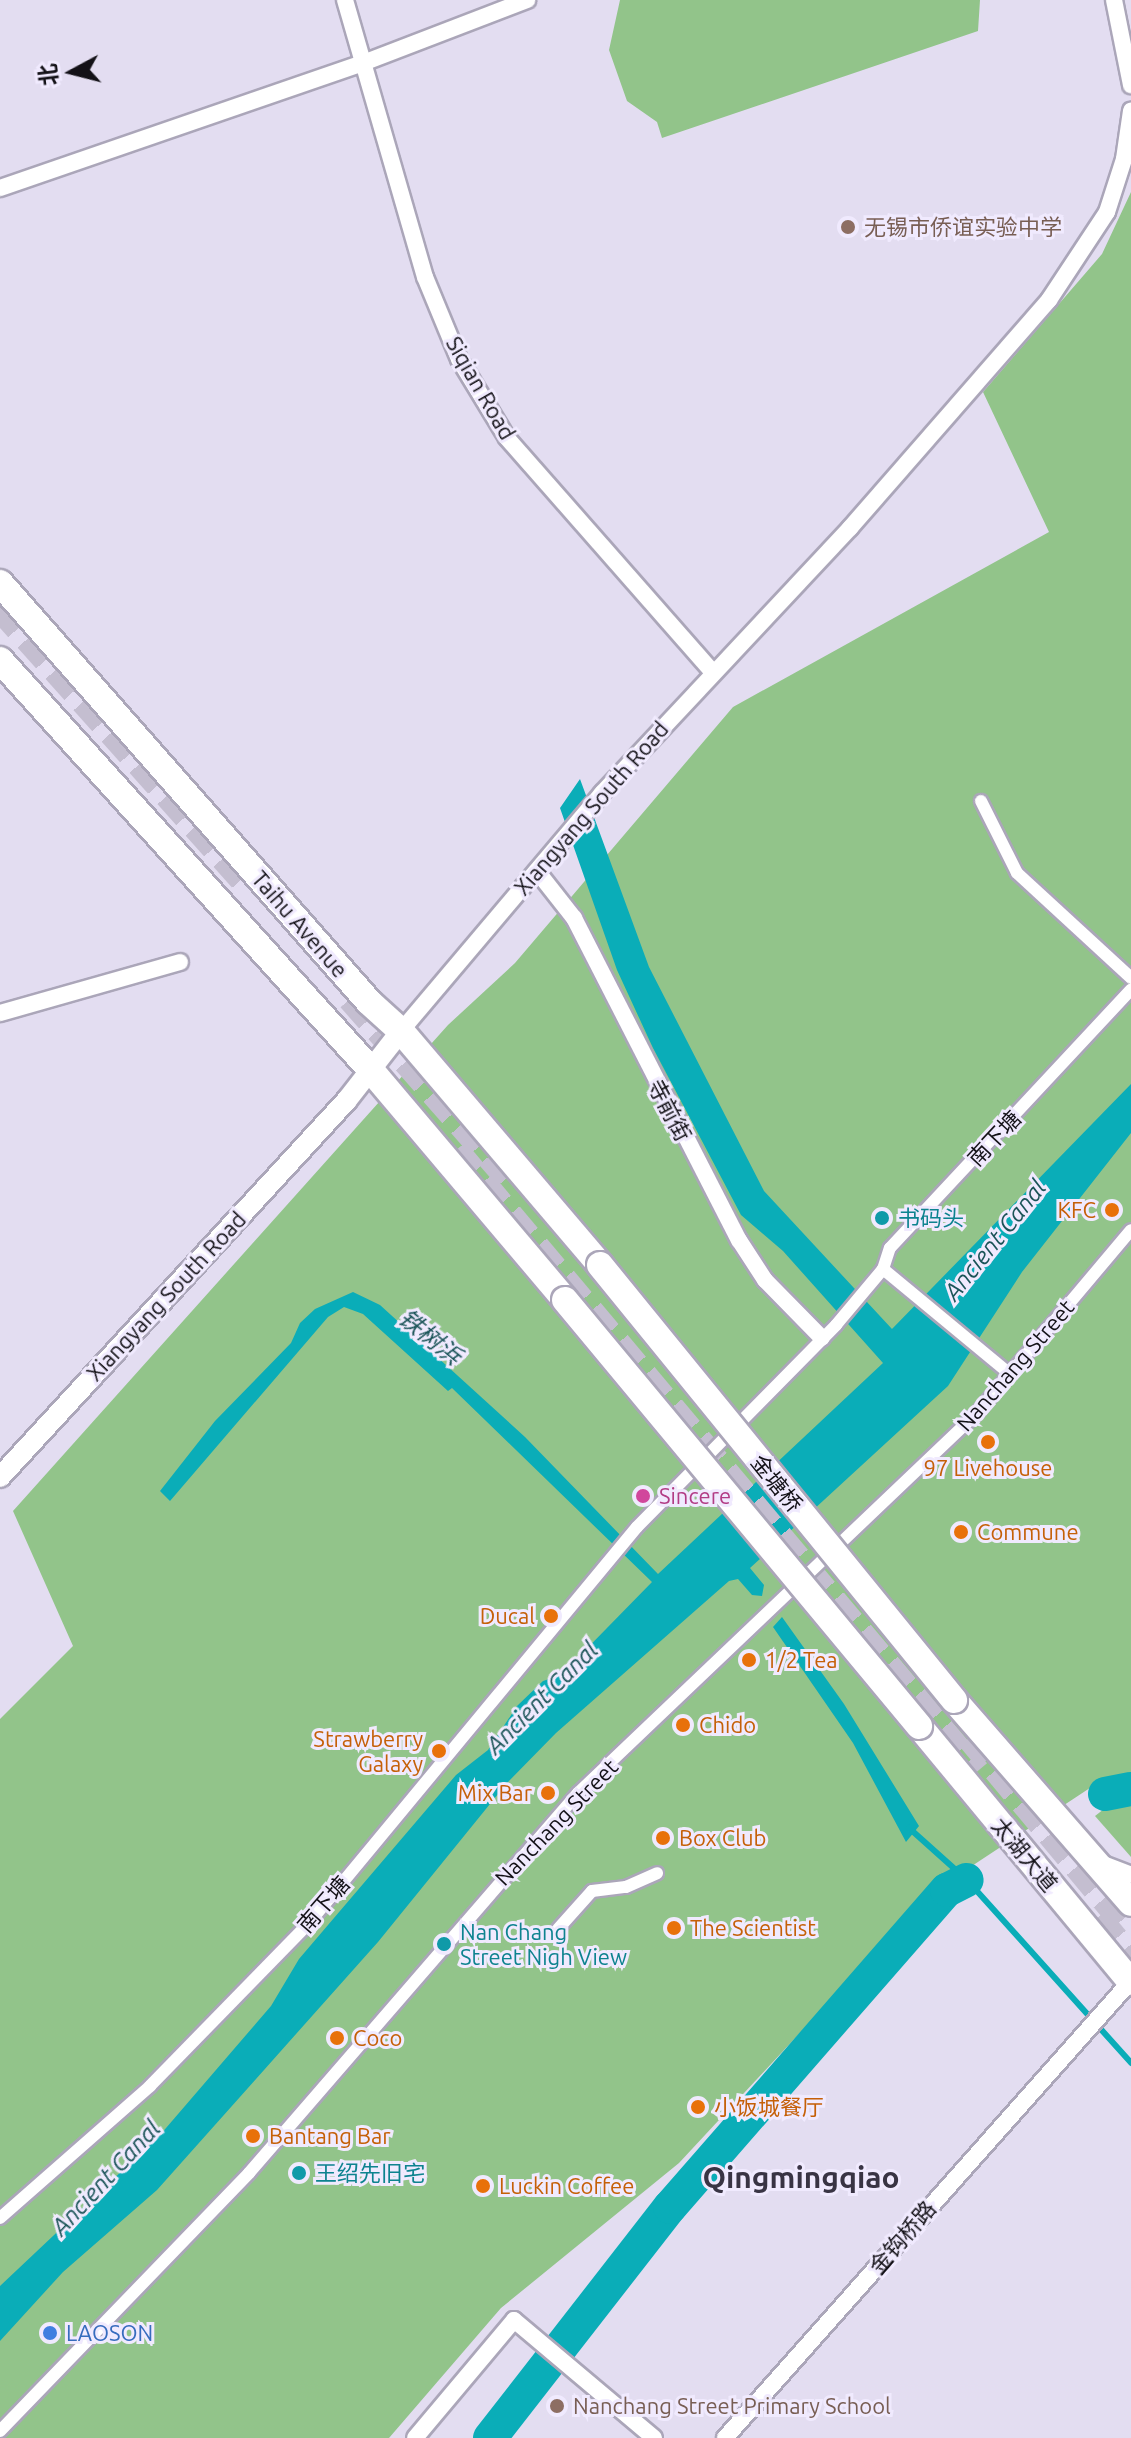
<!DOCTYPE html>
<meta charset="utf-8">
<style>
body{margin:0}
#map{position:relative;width:1131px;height:2438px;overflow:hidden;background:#e3ddf1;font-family:Ubuntu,"Noto Sans SC",sans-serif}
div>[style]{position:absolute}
.green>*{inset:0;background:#92c48a}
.water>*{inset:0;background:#0aadb8}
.stream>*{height:6px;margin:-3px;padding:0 3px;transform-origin:3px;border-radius:3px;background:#0aadb8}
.river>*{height:34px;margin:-17px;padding:0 17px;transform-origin:17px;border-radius:17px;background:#0aadb8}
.trunk-tunnel>*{height:28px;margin-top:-14px;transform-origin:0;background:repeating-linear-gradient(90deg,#c4bed0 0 28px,transparent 0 42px)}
.roads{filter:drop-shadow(2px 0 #aba6b9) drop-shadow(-2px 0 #aba6b9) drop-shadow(0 2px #aba6b9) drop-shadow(0 -2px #aba6b9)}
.pedestrian>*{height:12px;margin:-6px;padding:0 6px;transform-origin:6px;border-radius:6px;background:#fff}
.minor>*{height:16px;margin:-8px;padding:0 8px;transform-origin:8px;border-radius:8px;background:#fff}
.tertiary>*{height:20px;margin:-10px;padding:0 10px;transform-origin:10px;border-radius:10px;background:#fff}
.primary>*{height:26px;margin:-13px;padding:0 13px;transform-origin:13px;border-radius:13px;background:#fff}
.bridges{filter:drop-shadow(2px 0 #aba6b9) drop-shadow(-2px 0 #aba6b9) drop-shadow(0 2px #aba6b9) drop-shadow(0 -2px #aba6b9)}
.primary-bridge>*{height:26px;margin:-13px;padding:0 13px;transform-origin:13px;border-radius:13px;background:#fff}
.dots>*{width:22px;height:22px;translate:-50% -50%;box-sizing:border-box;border:4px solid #f0eafe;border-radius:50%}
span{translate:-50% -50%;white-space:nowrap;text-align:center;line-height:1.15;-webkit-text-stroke:6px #f0eafe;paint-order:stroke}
.education-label{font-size:22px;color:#785e54}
.left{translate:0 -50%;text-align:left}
.street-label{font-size:22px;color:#131117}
.food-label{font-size:22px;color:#c56008}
.right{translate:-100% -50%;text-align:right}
.culture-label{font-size:22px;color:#0d838f}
.hotel-label{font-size:22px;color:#b23c85}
.shop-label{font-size:22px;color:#366cbe}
.water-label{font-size:24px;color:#1b5458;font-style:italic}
.district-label{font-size:30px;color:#393444;font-weight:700}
.north{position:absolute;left:32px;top:32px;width:80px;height:80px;-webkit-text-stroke:6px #f0eafe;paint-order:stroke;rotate:263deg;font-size:22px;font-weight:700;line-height:32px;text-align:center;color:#131117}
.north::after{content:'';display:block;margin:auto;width:28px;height:36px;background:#131117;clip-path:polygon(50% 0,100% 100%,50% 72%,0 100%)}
</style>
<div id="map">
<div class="green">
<div style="clip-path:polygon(620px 0,980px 0,978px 31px,662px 138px,657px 122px,627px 101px,609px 50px)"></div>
<div style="clip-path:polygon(1131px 192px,1131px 1777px,1099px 1782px,928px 1895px,679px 2163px,501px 2308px,389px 2438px,0 2438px,0 1719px,73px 1646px,13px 1511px,448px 1025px,515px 963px,733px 707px,1049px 532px,983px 392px,1102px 254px)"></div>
<div style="clip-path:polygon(1113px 1802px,1131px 1802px,1131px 1857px,1095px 1816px)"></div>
</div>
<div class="water">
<div style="clip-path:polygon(580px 779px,649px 967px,764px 1191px,892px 1329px,1131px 1084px,1131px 1133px,1022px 1272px,948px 1386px,750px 1568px,764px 1585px,762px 1596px,752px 1595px,738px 1579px,729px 1581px,556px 1733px,507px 1783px,378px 1942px,157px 2190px,63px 2272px,0 2341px,0 2286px,160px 2135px,271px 2006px,299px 1959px,456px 1775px,488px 1750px,517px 1706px,543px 1681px,561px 1675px,652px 1582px,452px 1388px,448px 1391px,363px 1314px,344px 1307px,328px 1317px,170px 1501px,160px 1491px,215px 1421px,291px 1343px,300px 1323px,315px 1309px,353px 1292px,380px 1305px,525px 1437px,658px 1574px,883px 1363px,783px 1251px,741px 1215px,653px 1048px,617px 970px,560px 808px)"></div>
<div style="clip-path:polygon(782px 1617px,844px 1704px,919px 1826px,906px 1842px,853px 1743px,773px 1627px)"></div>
</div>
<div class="stream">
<div style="left:909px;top:1828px;width:78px;rotate:41.9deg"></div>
<div style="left:967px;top:1880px;width:246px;rotate:48.1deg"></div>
</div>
<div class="river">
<div style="left:1105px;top:1794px;width:26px;rotate:-11deg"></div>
<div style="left:490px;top:2438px;width:293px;rotate:-52.1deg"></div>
<div style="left:670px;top:2207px;width:421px;rotate:-48.9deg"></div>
<div style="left:947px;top:1890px;width:22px;rotate:-27deg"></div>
</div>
<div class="trunk-tunnel">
<div style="left:0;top:607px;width:372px;rotate:48.2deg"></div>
<div style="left:351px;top:998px;width:242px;rotate:48.7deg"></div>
<div style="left:455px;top:1151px;width:811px;rotate:50deg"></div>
<div style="left:970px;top:1737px;width:251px;rotate:50.2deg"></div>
<div style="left:1097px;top:1918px;width:53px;rotate:50.3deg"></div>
</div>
<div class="roads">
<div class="pedestrian">
<div style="left:981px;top:801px;width:80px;rotate:63.4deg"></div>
<div style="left:1017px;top:873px;width:155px;rotate:42.6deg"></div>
<div style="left:883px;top:1269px;width:165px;rotate:39.6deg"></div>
<div style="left:558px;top:1929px;width:51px;rotate:-48.2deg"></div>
<div style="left:592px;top:1891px;width:34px;rotate:-7deg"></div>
<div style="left:626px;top:1887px;width:34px;rotate:-24deg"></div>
<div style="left:0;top:2218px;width:200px;rotate:-41.3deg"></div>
<div style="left:150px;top:2086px;width:228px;rotate:-45.7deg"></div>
<div style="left:309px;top:1923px;width:514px;rotate:-50.37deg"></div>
<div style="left:637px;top:1527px;width:284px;rotate:-45.4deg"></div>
<div style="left:836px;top:1325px;width:73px;rotate:-50deg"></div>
<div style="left:883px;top:1269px;width:22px;rotate:-72deg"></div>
<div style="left:890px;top:1248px;width:353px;rotate:-47deg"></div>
<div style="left:0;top:2431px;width:359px;rotate:-46deg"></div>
<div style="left:249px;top:2173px;width:503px;rotate:-49.11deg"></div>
<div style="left:578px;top:1793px;width:551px;rotate:-43.6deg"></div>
<div style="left:977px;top:1413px;width:239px;rotate:-49.9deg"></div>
</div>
<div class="minor">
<div style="left:345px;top:0;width:288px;rotate:73.9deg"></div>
<div style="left:425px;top:277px;width:89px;rotate:67.5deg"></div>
<div style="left:459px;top:359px;width:92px;rotate:58.7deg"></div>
<div style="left:507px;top:438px;width:309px;rotate:48.7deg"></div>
<div style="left:1114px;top:0;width:87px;rotate:78.7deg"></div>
<div style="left:0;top:188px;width:384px;rotate:-19deg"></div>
<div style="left:363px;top:63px;width:176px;rotate:-21deg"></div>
<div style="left:537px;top:871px;width:60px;rotate:51.8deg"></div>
<div style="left:574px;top:918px;width:362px;rotate:62.9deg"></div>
<div style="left:739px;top:1240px;width:48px;rotate:57deg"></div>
<div style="left:765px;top:1280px;width:81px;rotate:45.5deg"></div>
<div style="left:0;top:1013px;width:187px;rotate:-15.8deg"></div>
<div style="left:401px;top:1031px;width:312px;rotate:-49.8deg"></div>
<div style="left:602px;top:793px;width:363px;rotate:-46.9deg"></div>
<div style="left:850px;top:528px;width:303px;rotate:-48.9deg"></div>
<div style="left:1049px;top:300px;width:105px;rotate:-56.6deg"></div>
<div style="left:1107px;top:212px;width:56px;rotate:-72.2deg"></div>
<div style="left:1124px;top:159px;width:49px;rotate:-81.7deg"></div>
<div style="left:1103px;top:1864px;width:30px;rotate:21deg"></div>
<div style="left:415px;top:2438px;width:154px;rotate:-50deg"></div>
<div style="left:514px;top:2320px;width:183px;rotate:40.1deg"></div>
<div style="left:725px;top:2438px;width:610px;rotate:-48.39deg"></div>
</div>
<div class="tertiary">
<div style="left:0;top:1477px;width:512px;rotate:-47.37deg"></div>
<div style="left:347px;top:1100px;width:88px;rotate:-52deg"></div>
</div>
<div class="primary">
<div style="left:0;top:583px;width:558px;rotate:48.63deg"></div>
<div style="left:369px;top:1002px;width:43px;rotate:42.2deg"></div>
<div style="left:401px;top:1031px;width:307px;rotate:49.6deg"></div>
<div style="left:0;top:660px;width:552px;rotate:47.87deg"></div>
<div style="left:370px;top:1069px;width:302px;rotate:49.8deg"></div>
<div style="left:954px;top:1700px;width:269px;rotate:48.9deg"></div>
<div style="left:919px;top:1726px;width:332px;rotate:50.4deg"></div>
</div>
</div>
<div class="bridges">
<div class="primary-bridge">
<div style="left:600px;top:1265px;width:561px;rotate:50.86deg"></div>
<div style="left:565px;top:1300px;width:554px;rotate:50.27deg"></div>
</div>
</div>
<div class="dots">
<div style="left:848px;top:227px;background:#8d6e63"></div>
<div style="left:1112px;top:1210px;background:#e8710a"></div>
<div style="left:882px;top:1218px;background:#0f9aa8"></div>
<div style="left:988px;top:1442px;background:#e8710a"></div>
<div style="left:643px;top:1496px;background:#d1479c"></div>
<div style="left:961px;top:1532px;background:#e8710a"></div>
<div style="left:551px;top:1616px;background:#e8710a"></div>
<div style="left:749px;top:1660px;background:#e8710a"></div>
<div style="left:683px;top:1725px;background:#e8710a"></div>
<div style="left:439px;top:1751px;background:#e8710a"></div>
<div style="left:548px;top:1793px;background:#e8710a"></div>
<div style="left:663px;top:1838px;background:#e8710a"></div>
<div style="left:674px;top:1928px;background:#e8710a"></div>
<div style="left:444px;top:1944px;background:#0f9aa8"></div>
<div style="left:337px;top:2038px;background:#e8710a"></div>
<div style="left:698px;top:2107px;background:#e8710a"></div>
<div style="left:253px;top:2136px;background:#e8710a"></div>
<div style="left:299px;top:2173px;background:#0f9aa8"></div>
<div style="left:483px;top:2186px;background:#e8710a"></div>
<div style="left:50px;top:2333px;background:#3f7fe0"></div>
<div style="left:557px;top:2406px;background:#8d6e63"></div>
</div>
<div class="education-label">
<span class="left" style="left:864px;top:227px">无锡市侨谊实验中学</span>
<span class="left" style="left:573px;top:2406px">Nanchang Street Primary School</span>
</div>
<div class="street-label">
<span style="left:481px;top:388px;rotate:60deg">Siqian Road</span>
<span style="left:591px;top:808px;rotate:-49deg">Xiangyang South Road</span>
<span style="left:300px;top:924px;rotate:49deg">Taihu Avenue</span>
<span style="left:670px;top:1110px;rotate:62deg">寺前街</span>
<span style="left:994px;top:1138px;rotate:-47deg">南下塘</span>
<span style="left:166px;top:1296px;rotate:-47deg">Xiangyang South Road</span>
<span style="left:1015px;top:1365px;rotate:-49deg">Nanchang Street</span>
<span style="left:777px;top:1483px;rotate:51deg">金塘桥</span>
<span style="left:556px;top:1822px;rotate:-46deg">Nanchang Street</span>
<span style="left:1025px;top:1854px;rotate:50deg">太湖大道</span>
<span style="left:323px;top:1904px;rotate:-49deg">南下塘</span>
<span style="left:902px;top:2237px;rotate:-49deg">金钩桥路</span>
</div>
<div class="food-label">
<span class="right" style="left:1096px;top:1210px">KFC</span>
<span style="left:988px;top:1468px">97 Livehouse</span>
<span class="left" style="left:977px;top:1532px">Commune</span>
<span class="right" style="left:535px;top:1616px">Ducal</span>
<span class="left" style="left:765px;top:1660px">1/2 Tea</span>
<span class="left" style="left:699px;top:1725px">Chido</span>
<span class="right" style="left:423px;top:1751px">Strawberry<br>Galaxy</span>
<span class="right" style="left:532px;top:1793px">Mix Bar</span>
<span class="left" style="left:679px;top:1838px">Box Club</span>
<span class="left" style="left:690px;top:1928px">The Scientist</span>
<span class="left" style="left:353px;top:2038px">Coco</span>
<span class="left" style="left:714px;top:2107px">小饭城餐厅</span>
<span class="left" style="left:269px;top:2136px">Bantang Bar</span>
<span class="left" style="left:499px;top:2186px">Luckin Coffee</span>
</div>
<div class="culture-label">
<span class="left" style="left:898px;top:1218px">书码头</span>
<span class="left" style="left:460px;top:1944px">Nan Chang<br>Street Nigh View</span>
<span class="left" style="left:315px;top:2173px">王绍先旧宅</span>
</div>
<div class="hotel-label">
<span class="left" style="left:659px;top:1496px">Sincere</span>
</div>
<div class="shop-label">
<span class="left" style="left:66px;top:2333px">LAOSON</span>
</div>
<div class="water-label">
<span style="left:995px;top:1240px;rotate:-51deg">Ancient Canal</span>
<span style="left:430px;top:1337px;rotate:39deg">铁树浜</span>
<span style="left:542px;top:1698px;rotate:-45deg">Ancient Canal</span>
<span style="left:106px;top:2178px;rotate:-47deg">Ancient Canal</span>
</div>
<div class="district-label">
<span style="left:801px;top:2177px">Qingmingqiao</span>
</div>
<div class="north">北</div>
</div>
